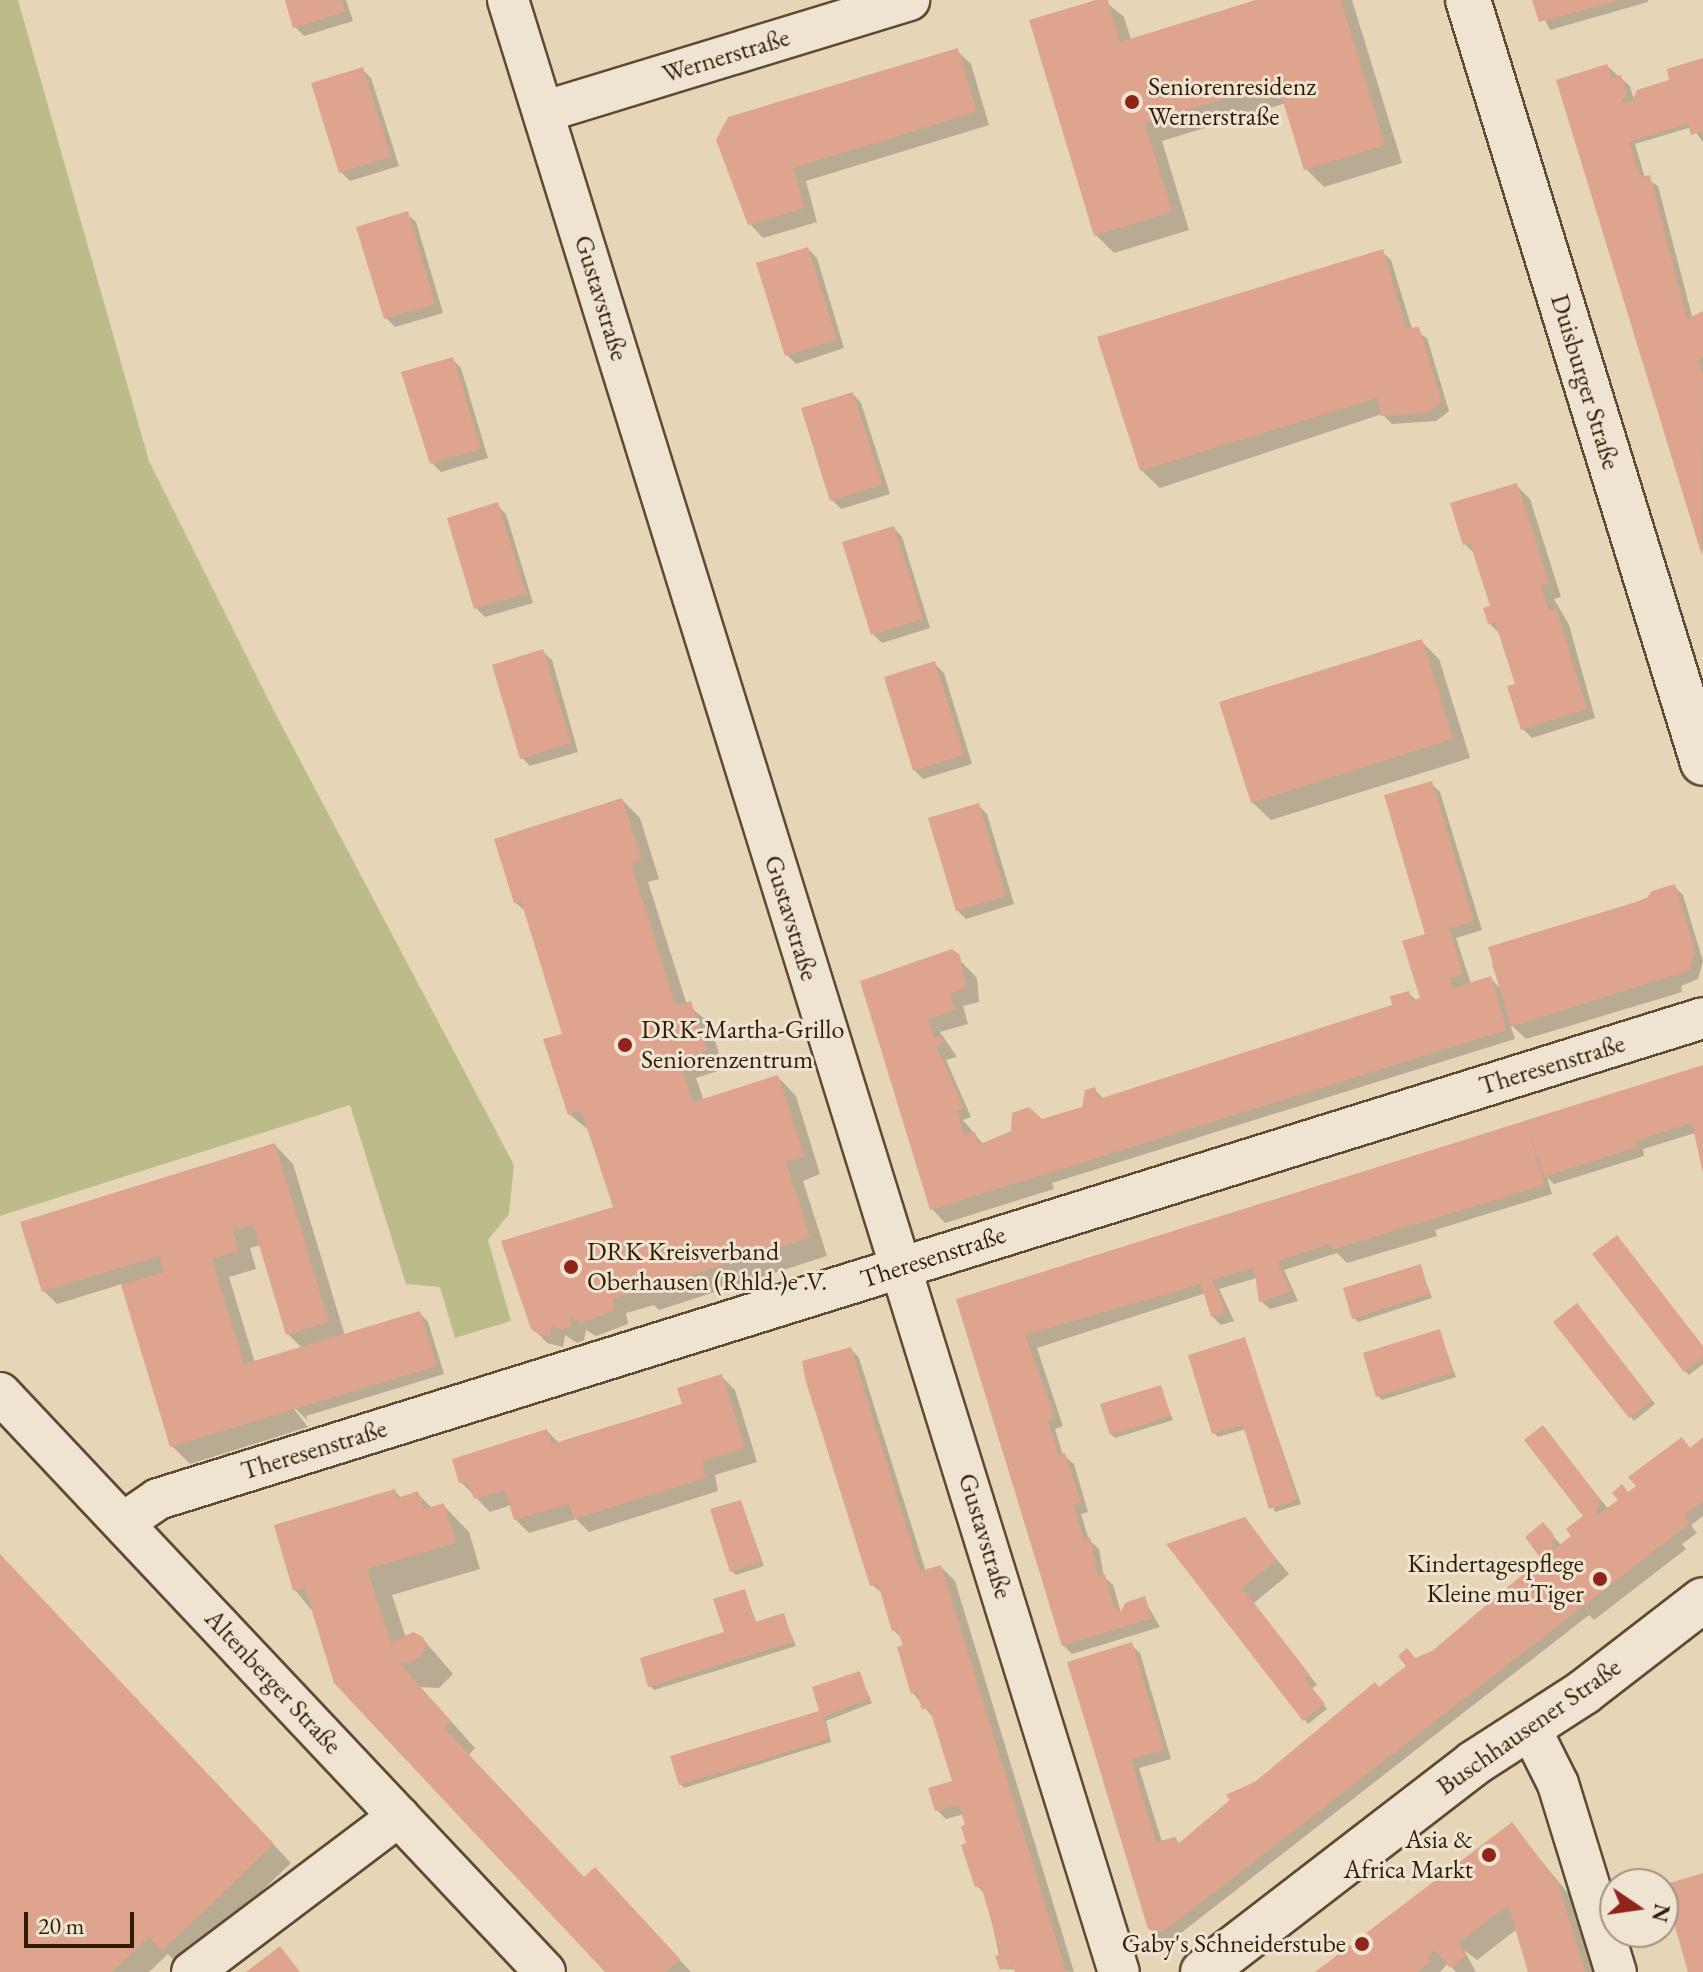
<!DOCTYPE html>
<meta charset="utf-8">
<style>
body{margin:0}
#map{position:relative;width:1703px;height:1972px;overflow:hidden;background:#e7d5b8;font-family:"EB Garamond",serif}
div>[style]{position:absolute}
.green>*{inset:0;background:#bcbc8a}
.shadow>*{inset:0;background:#0003}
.building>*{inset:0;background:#dea48e}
.roads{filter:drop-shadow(2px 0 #5f4b31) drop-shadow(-2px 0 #5f4b31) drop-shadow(0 2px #5f4b31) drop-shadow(0 -2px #5f4b31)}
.minor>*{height:40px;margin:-20px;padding:0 20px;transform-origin:20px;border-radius:20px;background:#efe4d1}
.secondary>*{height:44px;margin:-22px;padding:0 22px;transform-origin:22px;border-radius:22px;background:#efe4d1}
.dots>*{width:22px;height:22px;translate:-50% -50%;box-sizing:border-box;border:4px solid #efe4d1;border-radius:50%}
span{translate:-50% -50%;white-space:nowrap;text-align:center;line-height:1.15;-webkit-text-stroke:6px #efe4d1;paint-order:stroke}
.street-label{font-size:26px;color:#321d04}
.poi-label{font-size:26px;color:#321d04}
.left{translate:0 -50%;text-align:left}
.right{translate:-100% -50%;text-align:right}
.north{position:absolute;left:1599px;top:1868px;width:80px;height:80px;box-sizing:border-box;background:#efe4d1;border:2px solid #a3947f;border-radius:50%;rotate:103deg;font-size:22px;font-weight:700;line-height:32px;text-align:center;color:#321d04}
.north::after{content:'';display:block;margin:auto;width:28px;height:36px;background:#8f2418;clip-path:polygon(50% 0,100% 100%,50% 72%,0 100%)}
.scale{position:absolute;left:24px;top:1912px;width:110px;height:36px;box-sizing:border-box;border:4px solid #321d04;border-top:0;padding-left:10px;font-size:24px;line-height:28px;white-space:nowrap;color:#321d04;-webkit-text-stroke:6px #efe4d1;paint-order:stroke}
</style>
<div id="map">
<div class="green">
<div style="clip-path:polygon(0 0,18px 0,149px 461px,275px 713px,514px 1165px,509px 1214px,488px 1240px,511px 1321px,455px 1338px,440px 1287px,406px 1284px,350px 1105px,0 1216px)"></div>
</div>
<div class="shadow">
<div style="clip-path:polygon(287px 0,346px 0,353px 21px,304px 36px,295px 27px)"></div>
<div style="clip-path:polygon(1103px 0,1124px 17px,1131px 40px,1257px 0,1352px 0,1402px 163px,1324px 187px,1306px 169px,1286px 103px,1162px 141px,1189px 230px,1114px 253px,1096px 235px)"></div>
<div style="clip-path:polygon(1535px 0,1648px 0,1648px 2px,1550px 30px)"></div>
<div style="clip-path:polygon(957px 51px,971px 64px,989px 125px,806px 181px,817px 222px,763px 238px,750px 224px,718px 140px)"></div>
<div style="clip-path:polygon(1703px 62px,1703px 142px,1692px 127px,1635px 144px,1645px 178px,1658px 186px,1693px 320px,1703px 315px,1703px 552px,1559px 81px,1607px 66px,1630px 86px,1634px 100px)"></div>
<div style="clip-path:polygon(362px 69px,371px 78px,399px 166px,350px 181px,341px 172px,314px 84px)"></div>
<div style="clip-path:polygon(407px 214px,416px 222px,443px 313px,395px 327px,386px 318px)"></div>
<div style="clip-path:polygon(808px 249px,817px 258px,844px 348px,796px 364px,787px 355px)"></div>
<div style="clip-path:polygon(1382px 252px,1391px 260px,1412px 329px,1427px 338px,1449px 411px,1436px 421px,1392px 424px,1382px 414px,1160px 488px,1141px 470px)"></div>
<div style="clip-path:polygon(452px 359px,461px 368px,488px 458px,441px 472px,432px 463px)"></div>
<div style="clip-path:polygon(853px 394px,861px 403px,890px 494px,841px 509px,832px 500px)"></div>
<div style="clip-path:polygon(1516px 485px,1530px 499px,1561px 597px,1554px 599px,1569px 625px,1595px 718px,1532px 738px,1523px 729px,1517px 686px,1501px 635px,1489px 623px,1493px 608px,1476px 555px,1465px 544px)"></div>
<div style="clip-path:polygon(497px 505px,506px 514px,533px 603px,485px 617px,476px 608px)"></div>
<div style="clip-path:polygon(894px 528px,902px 537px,930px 628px,882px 643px,873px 634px)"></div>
<div style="clip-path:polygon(1421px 641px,1439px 659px,1470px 758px,1271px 820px,1252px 802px)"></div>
<div style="clip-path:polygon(543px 652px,552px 660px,578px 752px,530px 766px,522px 758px)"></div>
<div style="clip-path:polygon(935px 664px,944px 673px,972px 764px,923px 779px,914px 770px)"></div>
<div style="clip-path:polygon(1431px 783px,1440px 792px,1482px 930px,1456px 938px,1471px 984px,1490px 978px,1500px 988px,1492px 964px,1674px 886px,1683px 895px,1703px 961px,1698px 979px,1681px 986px,1682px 992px,1526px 1039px,1510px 1024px,1515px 1039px,1052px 1183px,1054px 1189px,945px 1223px,932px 1209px,886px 1062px,952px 952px,977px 978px,979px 1002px,963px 1006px,968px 1024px,940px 1032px,957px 1057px,946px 1060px,971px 1117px,963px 1120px,984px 1145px,1084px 1109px,1095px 1090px,1104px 1099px,1395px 1007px,1408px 993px,1417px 1001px,1422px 1000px)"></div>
<div style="clip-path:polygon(622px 800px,640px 818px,659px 879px,648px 882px,687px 1005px,709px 1022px,724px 1069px,696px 1078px,704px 1101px,778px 1077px,796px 1096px,820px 1174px,803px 1181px,827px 1256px,659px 1310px,654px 1305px,626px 1313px,628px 1324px,596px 1336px,586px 1330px,584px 1340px,577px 1343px,565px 1335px,563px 1347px,547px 1343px,533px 1328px,614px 1208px,590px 1131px,569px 1114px,565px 1035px,526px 912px,515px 902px)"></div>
<div style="clip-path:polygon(978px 805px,987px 814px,1014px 904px,966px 919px,957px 910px)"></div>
<div style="clip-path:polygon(1703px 1067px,1703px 1170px,1695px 1133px,1643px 1149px,1644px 1156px,1554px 1184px,1547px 1177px,1552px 1194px,1435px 1230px,1437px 1236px,1347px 1263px,1337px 1253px,1284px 1270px,1298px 1301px,1270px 1309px,1261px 1301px,1257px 1278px,1219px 1289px,1234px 1321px,1221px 1325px,1212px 1316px,1206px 1293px,1037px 1348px,1063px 1426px,1055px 1429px,1063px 1455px,1074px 1464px,1088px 1512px,1081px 1514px,1089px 1540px,1099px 1549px,1104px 1577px,1113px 1585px,1122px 1616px,1144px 1599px,1160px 1627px,1072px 1654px,1063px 1645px,959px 1300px)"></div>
<div style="clip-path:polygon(evenodd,275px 1145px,293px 1164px,345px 1336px,420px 1313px,428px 1322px,444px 1374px,306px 1416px,308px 1421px,287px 1400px,308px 1427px,190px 1464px,172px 1446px,122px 1284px,57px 1304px,44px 1291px,275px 1145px,261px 1245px,288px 1334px,302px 1348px,255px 1363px,229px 1277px,256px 1269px,250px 1248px,261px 1245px)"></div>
<div style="clip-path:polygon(1420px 1266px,1432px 1298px,1358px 1322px,1354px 1318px)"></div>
<div style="clip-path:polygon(1581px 1309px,1655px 1404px,1634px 1421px,1556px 1322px)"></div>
<div style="clip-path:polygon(1439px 1331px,1456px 1377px,1382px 1400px,1378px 1396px)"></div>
<div style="clip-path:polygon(1244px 1339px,1301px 1504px,1275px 1512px,1246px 1429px,1218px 1437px,1214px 1433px)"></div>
<div style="clip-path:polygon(1703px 1348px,1703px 1364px,1689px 1375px,1685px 1371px)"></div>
<div style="clip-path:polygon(851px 1349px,859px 1358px,926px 1572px,941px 1567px,955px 1581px,1074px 1972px,1002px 1969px,986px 1895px,977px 1886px,964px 1814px,946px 1819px,937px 1810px,955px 1783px,935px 1720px,913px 1693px,903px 1639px,893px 1630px,883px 1594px,872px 1585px)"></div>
<div style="clip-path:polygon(722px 1377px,735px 1390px,757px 1462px,715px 1475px,718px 1491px,589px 1532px,576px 1519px,529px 1533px,515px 1519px,511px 1505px,490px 1512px,461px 1482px,547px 1431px,560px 1444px,685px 1405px)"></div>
<div style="clip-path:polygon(1160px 1387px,1173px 1420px,1115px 1438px,1111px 1434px)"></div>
<div style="clip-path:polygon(1543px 1428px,1609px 1510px,1703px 1440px,1703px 1516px,1691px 1525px,1697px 1533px,1682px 1544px,1686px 1549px,1594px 1620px,1589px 1615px,1172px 1940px,1159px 1938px,1149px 1928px,1069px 1664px,1131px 1645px,1140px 1653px,1171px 1759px,1139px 1768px,1162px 1842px,1180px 1845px,1416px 1660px,1433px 1653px,1541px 1562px,1543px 1525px,1562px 1546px,1574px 1537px,1586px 1516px)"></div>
<div style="clip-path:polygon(394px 1491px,402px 1498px,418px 1494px,433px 1509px,443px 1505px,469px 1532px,480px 1569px,392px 1595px,406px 1638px,422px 1638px,453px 1674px,439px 1688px,420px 1687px,475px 1748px,468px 1756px,585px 1880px,612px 1888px,691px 1972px,609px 1972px,295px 1590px)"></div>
<div style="clip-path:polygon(741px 1502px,764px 1566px,736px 1575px,732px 1571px)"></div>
<div style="clip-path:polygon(1244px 1520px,1289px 1574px,1254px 1603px,1317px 1685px,1311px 1689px,1327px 1709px,1308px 1724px,1236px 1632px)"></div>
<div style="clip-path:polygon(0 1556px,291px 1863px,181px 1968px,168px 1954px,149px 1972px,0 1972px)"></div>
<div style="clip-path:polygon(745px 1592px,757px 1624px,783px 1615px,796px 1646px,654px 1690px,650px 1686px,726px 1633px)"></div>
<div style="clip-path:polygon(859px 1673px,872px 1703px,826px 1721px,831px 1742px,684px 1788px,680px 1784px,822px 1713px)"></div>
<div style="clip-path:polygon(1512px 1825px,1576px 1903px,1593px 1972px,1530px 1972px,1517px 1929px,1477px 1960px,1464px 1950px,1476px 1972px,1456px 1972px,1448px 1963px,1440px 1972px,1319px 1972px)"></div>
</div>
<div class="building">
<div style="clip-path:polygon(285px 0,341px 0,345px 12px,293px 28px)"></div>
<div style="clip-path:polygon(1096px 0,1108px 0,1120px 42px,1256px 0,1341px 0,1385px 145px,1304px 170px,1277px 82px,1145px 123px,1172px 212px,1094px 236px,1029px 20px)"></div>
<div style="clip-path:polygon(1532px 0,1617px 0,1617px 1px,1539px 22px)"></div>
<div style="clip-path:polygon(958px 48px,977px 112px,793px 168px,805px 208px,748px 225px,716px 140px,728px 117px)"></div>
<div style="clip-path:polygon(1703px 58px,1703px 131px,1691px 135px,1688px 123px,1629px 142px,1640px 177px,1650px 175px,1687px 319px,1703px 311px,1703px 358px,1698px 360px,1703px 375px,1702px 556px,1556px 80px,1607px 64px,1612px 78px,1621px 75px,1627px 94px,1619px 104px,1632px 101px,1637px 90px,1669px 80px,1667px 69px)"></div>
<div style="clip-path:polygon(363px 67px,391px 157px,339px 173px,311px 83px)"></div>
<div style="clip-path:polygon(408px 211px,435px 304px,384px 319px,356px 227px)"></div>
<div style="clip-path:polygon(808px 247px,837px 340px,785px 356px,756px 263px)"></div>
<div style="clip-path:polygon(1383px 249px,1406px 328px,1419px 327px,1442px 402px,1427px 413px,1381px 416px,1377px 398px,1140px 471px,1097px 337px)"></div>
<div style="clip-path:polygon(453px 357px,481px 449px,430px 464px,401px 372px)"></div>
<div style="clip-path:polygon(853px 392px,882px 485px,830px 501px,801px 408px)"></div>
<div style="clip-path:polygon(1517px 483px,1549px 583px,1541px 586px,1549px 611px,1556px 609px,1587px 709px,1521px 730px,1507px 686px,1515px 684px,1495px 622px,1488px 624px,1483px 608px,1490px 606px,1470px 543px,1463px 545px,1450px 503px)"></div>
<div style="clip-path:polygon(498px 502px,526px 594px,474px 609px,447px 518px)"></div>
<div style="clip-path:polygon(894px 526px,923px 619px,871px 635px,842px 542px)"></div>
<div style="clip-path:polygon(1422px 639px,1453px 739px,1251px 803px,1219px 702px)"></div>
<div style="clip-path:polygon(543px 649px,571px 743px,520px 759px,492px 665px)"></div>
<div style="clip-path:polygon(935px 661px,964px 755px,913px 771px,884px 677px)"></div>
<div style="clip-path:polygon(1432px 781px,1474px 921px,1449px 929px,1463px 974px,1450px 979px,1453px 988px,1491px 976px,1507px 1030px,930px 1210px,860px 981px,952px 949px,960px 955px,966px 988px,950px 993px,955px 1010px,928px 1019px,934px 1038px,941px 1035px,944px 1043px,936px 1046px,964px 1108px,957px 1110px,964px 1135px,975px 1132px,978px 1145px,1011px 1131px,1012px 1113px,1029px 1107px,1042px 1119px,1082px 1107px,1085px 1090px,1095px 1087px,1099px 1099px,1392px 1005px,1390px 996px,1409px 991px,1412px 1001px,1420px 998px,1402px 941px,1425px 934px,1384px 795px)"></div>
<div style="clip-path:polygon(622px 798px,642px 860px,631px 864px,676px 1006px,691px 1001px,707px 1051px,679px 1060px,693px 1102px,778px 1075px,804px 1156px,786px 1162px,810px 1238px,613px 1299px,615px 1310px,581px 1323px,572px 1318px,571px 1326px,561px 1330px,552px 1324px,550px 1335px,541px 1336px,531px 1329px,501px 1241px,613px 1207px,581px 1110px,568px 1115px,543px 1039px,562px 1034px,521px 901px,514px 903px,494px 839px)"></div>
<div style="clip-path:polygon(979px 803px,1006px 896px,956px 911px,928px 818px)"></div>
<div style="clip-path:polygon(1675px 884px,1695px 951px,1690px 970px,1511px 1027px,1488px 947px,1646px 899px,1652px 891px)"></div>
<div style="clip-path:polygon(1703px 1065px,1703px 1174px,1692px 1123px,1635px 1141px,1637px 1147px,1544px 1177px,1529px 1130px,1544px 1185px,1332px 1250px,1330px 1244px,1277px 1261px,1291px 1292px,1259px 1302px,1254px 1268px,1212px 1280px,1226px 1312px,1211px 1317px,1201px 1284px,1025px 1335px,1055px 1418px,1048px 1420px,1058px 1455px,1065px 1453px,1081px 1503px,1073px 1505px,1084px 1540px,1090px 1537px,1098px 1576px,1105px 1574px,1114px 1607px,1121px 1612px,1125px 1603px,1145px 1596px,1152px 1618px,1062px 1646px,956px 1299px)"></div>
<div style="clip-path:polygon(275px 1143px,329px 1322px,286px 1335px,253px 1225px,233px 1230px,239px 1251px,212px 1259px,244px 1364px,420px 1311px,437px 1366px,170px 1447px,121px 1285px,164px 1272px,159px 1256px,42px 1292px,20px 1222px)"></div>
<div style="clip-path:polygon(1617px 1235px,1703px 1346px,1703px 1358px,1684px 1372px,1592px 1254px)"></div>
<div style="clip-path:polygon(1421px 1264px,1429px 1294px,1352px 1319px,1343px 1288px)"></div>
<div style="clip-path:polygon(1577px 1303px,1652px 1400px,1629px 1418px,1553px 1322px)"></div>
<div style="clip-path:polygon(1440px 1329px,1453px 1373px,1376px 1397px,1363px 1353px)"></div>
<div style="clip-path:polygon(1245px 1337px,1298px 1500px,1269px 1509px,1243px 1425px,1212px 1434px,1188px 1355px)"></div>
<div style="clip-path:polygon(851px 1347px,920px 1571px,941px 1565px,1066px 1972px,1015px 1972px,1013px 1966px,1000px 1970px,995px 1956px,1001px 1954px,981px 1886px,975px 1887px,961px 1845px,966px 1843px,961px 1826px,965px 1825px,959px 1805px,935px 1811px,928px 1788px,952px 1781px,929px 1707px,922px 1710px,917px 1692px,911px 1694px,897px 1647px,903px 1645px,897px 1629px,892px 1631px,878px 1584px,870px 1586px,806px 1382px,802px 1361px)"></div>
<div style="clip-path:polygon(722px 1374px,745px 1448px,702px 1462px,706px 1478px,574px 1519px,569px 1504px,514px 1520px,505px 1490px,474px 1499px,467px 1481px,459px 1483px,452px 1459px,547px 1429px,552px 1444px,682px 1404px,677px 1388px)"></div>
<div style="clip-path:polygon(1161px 1385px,1171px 1416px,1110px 1435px,1100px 1404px)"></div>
<div style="clip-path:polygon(1543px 1425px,1600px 1499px,1596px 1516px,1618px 1500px,1612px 1493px,1622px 1484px,1628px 1492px,1636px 1486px,1628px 1477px,1682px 1437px,1690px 1448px,1703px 1437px,1703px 1501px,1684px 1516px,1690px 1523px,1237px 1875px,1162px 1932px,1148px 1929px,1067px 1662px,1132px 1642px,1164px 1750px,1131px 1759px,1156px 1842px,1175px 1837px,1179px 1843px,1230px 1800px,1226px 1795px,1256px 1781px,1375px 1682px,1379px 1687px,1406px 1666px,1398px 1656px,1407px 1648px,1415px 1658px,1432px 1651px,1541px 1559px,1525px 1537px,1543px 1522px,1554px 1535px,1552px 1551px,1571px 1536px,1566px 1529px,1583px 1516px,1524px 1440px)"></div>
<div style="clip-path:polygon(395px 1489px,397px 1498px,418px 1491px,424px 1509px,444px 1503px,456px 1543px,367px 1569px,391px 1643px,413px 1632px,423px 1637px,428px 1647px,413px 1663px,398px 1662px,451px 1721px,444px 1728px,584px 1877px,595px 1867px,680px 1959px,666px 1972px,605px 1972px,334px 1683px,305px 1588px,293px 1591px,274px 1525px)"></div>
<div style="clip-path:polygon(741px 1500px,761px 1562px,730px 1572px,710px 1509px)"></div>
<div style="clip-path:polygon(1245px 1517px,1277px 1560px,1242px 1588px,1310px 1675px,1305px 1679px,1325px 1704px,1303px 1721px,1166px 1544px)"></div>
<div style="clip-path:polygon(0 1554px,274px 1844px,162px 1951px,149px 1937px,112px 1972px,0 1972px)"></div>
<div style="clip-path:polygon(745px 1589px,755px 1622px,784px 1613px,793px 1642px,648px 1687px,640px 1658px,724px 1632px,713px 1599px)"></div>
<div style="clip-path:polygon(860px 1671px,869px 1699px,823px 1717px,829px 1739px,679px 1785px,670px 1756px,819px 1711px,812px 1687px)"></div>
<div style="clip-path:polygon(1512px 1822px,1558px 1883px,1585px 1972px,1528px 1972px,1508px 1905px,1458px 1943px,1467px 1955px,1450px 1968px,1435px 1950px,1427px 1956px,1431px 1961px,1417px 1972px,1315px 1972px)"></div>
<div style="clip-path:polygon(1703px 1873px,1703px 1972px,1688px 1972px,1663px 1885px)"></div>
<div style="clip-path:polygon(280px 1946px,300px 1972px,246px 1972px)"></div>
</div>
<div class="roads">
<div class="minor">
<div style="left:508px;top:0;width:2064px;rotate:72.79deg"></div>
<div style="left:543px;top:112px;width:383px;rotate:-17deg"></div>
<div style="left:0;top:1393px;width:795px;rotate:46.73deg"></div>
<div style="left:123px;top:1523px;width:42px;rotate:-34.4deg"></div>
<div style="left:158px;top:1499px;width:1618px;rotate:-17.29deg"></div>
<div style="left:1531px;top:1730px;width:60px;rotate:63.4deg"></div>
<div style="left:1558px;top:1784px;width:197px;rotate:72.9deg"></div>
<div style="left:192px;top:1972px;width:259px;rotate:-37deg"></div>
</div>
<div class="secondary">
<div style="left:1468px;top:0;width:798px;rotate:72.88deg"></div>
<div style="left:1203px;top:1972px;width:342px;rotate:-37.6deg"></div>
<div style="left:1474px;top:1763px;width:131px;rotate:-32.8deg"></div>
<div style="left:1584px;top:1692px;width:150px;rotate:-37.7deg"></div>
</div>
</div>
<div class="dots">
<div style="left:1132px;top:102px;background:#8f2418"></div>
<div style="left:625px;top:1045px;background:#8f2418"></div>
<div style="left:571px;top:1267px;background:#8f2418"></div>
<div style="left:1600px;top:1579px;background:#8f2418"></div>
<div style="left:1489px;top:1855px;background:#8f2418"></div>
<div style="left:1362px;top:1944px;background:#8f2418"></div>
</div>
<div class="street-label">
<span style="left:726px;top:56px;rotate:-17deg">Wernerstraße</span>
<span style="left:601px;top:298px;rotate:73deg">Gustavstraße</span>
<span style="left:1585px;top:382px;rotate:73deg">Duisburger Straße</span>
<span style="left:791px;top:918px;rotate:73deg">Gustavstraße</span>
<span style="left:1552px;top:1065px;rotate:-17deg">Theresenstraße</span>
<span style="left:933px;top:1257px;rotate:-18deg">Theresenstraße</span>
<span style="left:314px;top:1450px;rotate:-17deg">Theresenstraße</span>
<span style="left:985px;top:1536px;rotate:73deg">Gustavstraße</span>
<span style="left:273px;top:1682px;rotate:47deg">Altenberger Straße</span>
<span style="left:1529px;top:1727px;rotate:-35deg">Buschhausener Straße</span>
</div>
<div class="poi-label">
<span class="left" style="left:1148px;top:102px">Seniorenresidenz<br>Wernerstraße</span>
<span class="left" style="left:641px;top:1045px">DRK-Martha-Grillo<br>Seniorenzentrum</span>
<span class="left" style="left:587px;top:1267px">DRK Kreisverband<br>Oberhausen (Rhld.)e .V.</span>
<span class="right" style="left:1584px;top:1579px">Kindertagespflege<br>Kleine muTiger</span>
<span class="right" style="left:1473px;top:1855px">Asia &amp;<br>Africa Markt</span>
<span class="right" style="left:1346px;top:1944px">Gaby's Schneiderstube</span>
</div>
<div class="north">N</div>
<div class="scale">20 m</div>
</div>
